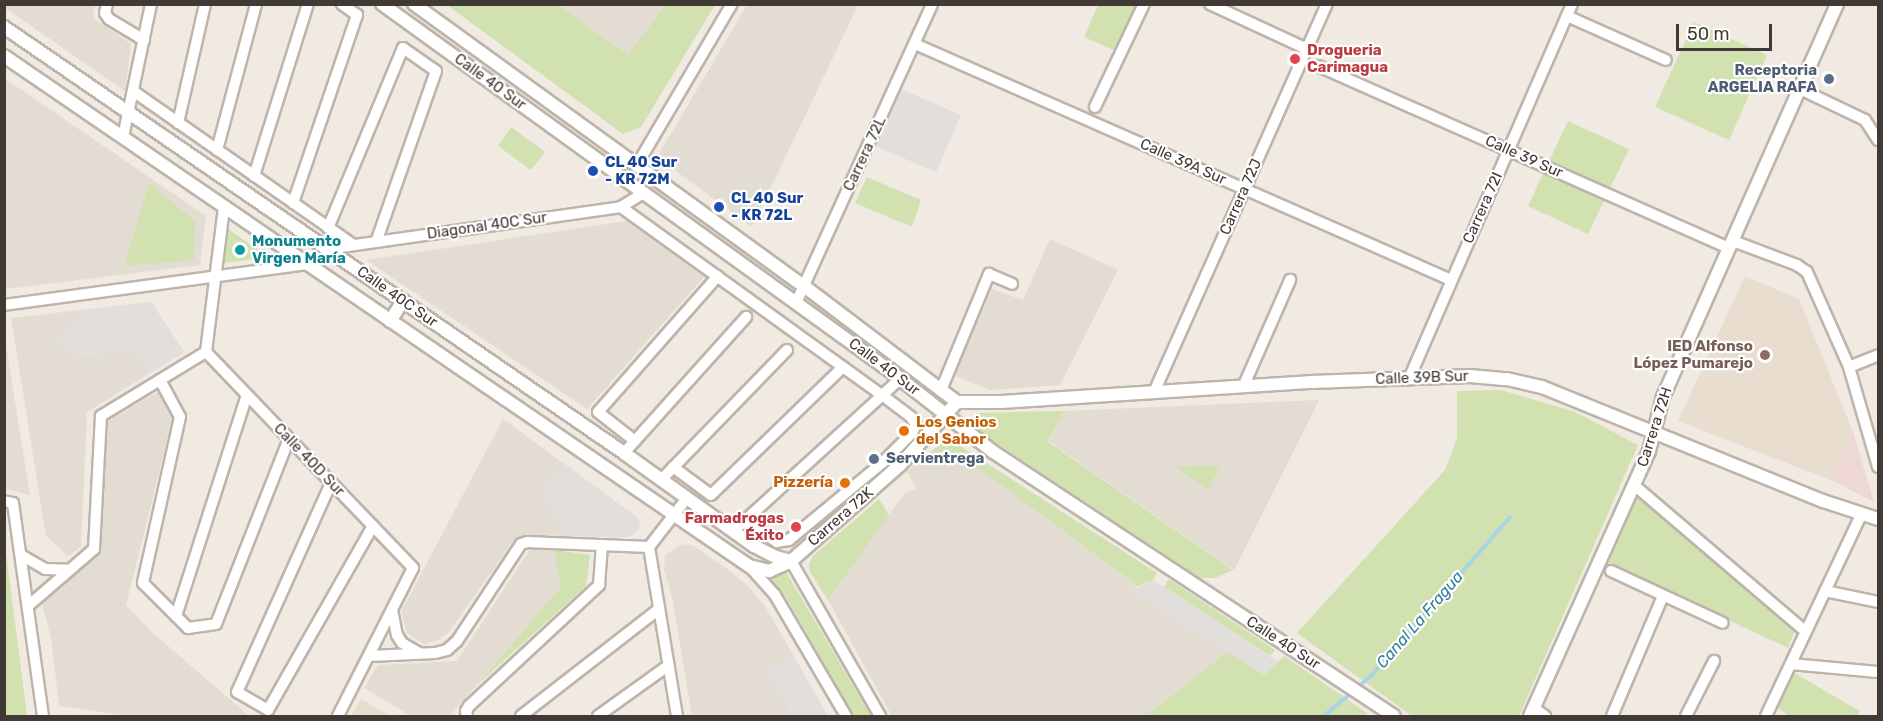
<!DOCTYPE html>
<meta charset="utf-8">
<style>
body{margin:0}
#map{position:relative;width:1883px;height:721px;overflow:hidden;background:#f0eae3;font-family:Rubik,sans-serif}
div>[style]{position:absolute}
.residential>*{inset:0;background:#e3dcd2}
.education>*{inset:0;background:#e8ddce}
.medical>*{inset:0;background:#f0d7d7}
.green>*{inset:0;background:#d1e1af}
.parking>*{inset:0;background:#e1dedc}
.stream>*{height:4px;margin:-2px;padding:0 2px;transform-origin:2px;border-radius:2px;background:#a4d6e8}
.roads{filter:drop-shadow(2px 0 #bdb4aa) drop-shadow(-2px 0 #bdb4aa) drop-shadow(0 2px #bdb4aa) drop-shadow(0 -2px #bdb4aa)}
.minor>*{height:10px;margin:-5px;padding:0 5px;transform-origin:5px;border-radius:5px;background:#fff}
.tertiary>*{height:12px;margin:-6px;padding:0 6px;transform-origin:6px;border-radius:6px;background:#fff}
.dots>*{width:16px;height:16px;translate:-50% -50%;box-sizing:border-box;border:3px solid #fff;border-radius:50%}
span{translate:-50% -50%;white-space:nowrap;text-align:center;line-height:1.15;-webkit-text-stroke:4.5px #fff;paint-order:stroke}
.health-label{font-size:15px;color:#be3a42;font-weight:700}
.left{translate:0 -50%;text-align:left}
.right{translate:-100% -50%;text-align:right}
.service-label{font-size:15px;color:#4e5e75;font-weight:700}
.street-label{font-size:15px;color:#413a34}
.transit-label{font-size:15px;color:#164399;font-weight:700}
.culture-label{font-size:15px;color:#0d838f;font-weight:700}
.education-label{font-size:15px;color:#785e54;font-weight:700}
.food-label{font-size:15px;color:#c56008;font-weight:700}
.water-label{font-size:16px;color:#367e9b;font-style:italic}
.frame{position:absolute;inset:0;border:6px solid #413a34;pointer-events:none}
.scale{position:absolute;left:1676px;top:24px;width:96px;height:27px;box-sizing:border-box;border:3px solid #413a34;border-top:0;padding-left:8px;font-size:18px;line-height:21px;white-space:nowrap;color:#413a34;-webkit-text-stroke:4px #fff;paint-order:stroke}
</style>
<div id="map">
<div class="residential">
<div style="clip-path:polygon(5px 4px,95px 5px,93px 18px,131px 44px,125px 91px,5px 8px)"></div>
<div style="clip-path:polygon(558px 5px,665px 5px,628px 55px)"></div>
<div style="clip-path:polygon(747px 5px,858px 5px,752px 227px,657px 157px)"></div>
<div style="clip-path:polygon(4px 78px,206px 216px,200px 265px,5px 289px)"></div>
<div style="clip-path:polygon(627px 221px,704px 277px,587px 409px,366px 260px)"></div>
<div style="clip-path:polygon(1050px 239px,1118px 270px,1060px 385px,990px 390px,953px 375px,992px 289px,1023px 300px)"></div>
<div style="clip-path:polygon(151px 302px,184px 352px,87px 412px,81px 547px,68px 556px,46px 536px,11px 318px)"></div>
<div style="clip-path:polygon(5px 339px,30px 495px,5px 489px)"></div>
<div style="clip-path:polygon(159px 391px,173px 416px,126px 605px,153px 633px,249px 716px,130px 716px,59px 706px,51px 638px,42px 603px,100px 551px,108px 421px)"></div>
<div style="clip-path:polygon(1319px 400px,1234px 570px,1047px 440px,1064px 411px)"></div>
<div style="clip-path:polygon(503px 419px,638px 518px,640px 525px,638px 531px,627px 537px,527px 535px,514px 540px,448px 633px,438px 640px,424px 644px,407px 633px,401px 612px)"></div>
<div style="clip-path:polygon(937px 452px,959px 454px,1138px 586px,1132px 591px,1228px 651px,1146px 716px,892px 716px,828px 600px,903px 495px,916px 488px,907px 471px,924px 457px)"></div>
<div style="clip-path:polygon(682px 544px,694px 546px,726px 568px,747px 585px,765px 606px,828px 716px,692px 716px,672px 597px,664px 570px,665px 555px)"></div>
<div style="clip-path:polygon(530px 549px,554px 550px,562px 587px,450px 716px,411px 716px,364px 688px,378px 665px,457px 661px)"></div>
</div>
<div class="education">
<div style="clip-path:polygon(1745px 276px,1799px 299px,1853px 432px,1833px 481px,1678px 421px)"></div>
<div style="clip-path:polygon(361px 699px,390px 716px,351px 716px)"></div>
</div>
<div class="medical">
<div style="clip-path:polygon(1853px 432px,1874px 502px,1833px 481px)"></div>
</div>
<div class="green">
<div style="clip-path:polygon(447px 5px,558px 5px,628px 55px,665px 5px,715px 5px,641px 127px,623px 134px)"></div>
<div style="clip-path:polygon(1098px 5px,1136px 5px,1116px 51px,1084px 37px)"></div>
<div style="clip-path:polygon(1694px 22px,1767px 55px,1729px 140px,1655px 107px)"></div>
<div style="clip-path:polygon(1568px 121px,1629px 149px,1588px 234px,1528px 206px)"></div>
<div style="clip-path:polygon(511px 127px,545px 152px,531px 170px,498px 146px)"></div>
<div style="clip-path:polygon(867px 177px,921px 200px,912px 227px,855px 203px)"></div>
<div style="clip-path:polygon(149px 183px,195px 221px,194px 260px,124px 266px)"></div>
<div style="clip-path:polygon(225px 227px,269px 257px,223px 263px)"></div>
<div style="clip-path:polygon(1501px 390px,1575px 412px,1638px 445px,1519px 716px,1412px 716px,1297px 633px,1445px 470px,1457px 438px,1457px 391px)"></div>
<div style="clip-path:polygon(1064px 411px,1047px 441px,1233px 570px,1215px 578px,1200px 578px,969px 425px,976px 413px)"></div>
<div style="clip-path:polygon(944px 442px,954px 442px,1157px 573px,1153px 580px,1138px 586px,959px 454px,937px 452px,924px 457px)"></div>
<div style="clip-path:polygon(1220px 466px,1208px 490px,1176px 467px)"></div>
<div style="clip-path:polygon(1638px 495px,1794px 632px,1788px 648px,1608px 564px)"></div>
<div style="clip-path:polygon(879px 499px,889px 515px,828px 600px,810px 572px,809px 564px,813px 556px)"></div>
<div style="clip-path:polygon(4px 545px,5px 545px,27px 716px,5px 716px)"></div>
<div style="clip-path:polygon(554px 550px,590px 555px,586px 586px,478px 684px,561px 587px)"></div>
<div style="clip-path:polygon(786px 572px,871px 716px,854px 716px,786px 597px,769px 576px)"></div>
<div style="clip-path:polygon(1169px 579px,1275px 650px,1270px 656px,1164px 587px)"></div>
<div style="clip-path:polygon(1228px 651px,1264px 675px,1284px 656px,1367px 713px,1363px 716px,1146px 716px)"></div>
<div style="clip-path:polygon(1794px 673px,1860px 711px,1858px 716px,1789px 716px,1776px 706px)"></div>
</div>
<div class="parking">
<div style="clip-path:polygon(901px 89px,961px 115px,936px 172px,875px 146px)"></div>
<div style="clip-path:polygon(151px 302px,184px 352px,149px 374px,135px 351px,78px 357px,56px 339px,84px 310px)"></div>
<div style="clip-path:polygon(562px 462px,638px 518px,640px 525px,638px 531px,627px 537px,568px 536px,541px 493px)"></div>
<div style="clip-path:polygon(1153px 580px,1164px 587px,1278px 662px,1264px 675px,1131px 591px)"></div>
<div style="clip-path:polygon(794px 657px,828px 716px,792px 716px,768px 671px)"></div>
</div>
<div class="stream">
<div style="left:1324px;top:716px;width:62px;rotate:-40.4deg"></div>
<div style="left:1371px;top:676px;width:211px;rotate:-48.8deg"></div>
</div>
<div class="roads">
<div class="minor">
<div style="left:107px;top:4px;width:9px;rotate:103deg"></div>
<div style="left:105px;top:13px;width:7px;rotate:56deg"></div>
<div style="left:109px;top:19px;width:41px;rotate:31deg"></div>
<div style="left:1210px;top:4px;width:107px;rotate:24.9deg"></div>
<div style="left:1567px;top:16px;width:108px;rotate:24deg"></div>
<div style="left:915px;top:44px;width:586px;rotate:23.76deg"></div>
<div style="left:1318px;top:66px;width:449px;rotate:23.9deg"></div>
<div style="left:1800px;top:89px;width:72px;rotate:25.5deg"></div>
<div style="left:1865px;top:120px;width:24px;rotate:57deg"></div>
<div style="left:133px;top:91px;width:269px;rotate:34.9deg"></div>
<div style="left:1095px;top:107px;width:114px;rotate:-64.6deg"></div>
<div style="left:178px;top:123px;width:122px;rotate:-77.2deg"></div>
<div style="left:123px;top:137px;width:136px;rotate:-78.1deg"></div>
<div style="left:217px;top:150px;width:151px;rotate:-75deg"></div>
<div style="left:637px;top:165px;width:187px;rotate:-59.5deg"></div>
<div style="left:254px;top:176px;width:180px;rotate:-72.6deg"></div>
<div style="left:293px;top:203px;width:199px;rotate:-71.2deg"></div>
<div style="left:357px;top:15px;width:19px;rotate:-144deg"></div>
<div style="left:621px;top:207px;width:322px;rotate:35.8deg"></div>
<div style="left:882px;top:395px;width:36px;rotate:37deg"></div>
<div style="left:911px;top:417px;width:9px;rotate:58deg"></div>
<div style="left:916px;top:425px;width:9px;rotate:117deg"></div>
<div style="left:912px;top:433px;width:42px;rotate:135deg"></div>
<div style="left:882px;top:463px;width:121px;rotate:140.4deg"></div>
<div style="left:789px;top:540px;width:12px;rotate:171deg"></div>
<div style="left:777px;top:542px;width:40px;rotate:-146deg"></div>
<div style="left:328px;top:228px;width:195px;rotate:-67.4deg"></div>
<div style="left:403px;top:48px;width:40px;rotate:34.9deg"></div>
<div style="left:436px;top:71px;width:181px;rotate:109.3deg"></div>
<div style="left:1733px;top:241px;width:68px;rotate:20.6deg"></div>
<div style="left:1797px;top:265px;width:12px;rotate:35deg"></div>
<div style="left:1807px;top:272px;width:104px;rotate:66.1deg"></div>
<div style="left:1849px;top:367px;width:104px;rotate:73.8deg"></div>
<div style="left:327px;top:249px;width:297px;rotate:-8.1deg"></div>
<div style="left:621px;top:207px;width:26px;rotate:-32deg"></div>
<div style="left:796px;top:303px;width:328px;rotate:-65.5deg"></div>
<div style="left:4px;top:305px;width:305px;rotate:-7.7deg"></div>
<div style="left:206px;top:352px;width:299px;rotate:46.2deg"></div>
<div style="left:413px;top:568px;width:166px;rotate:116.9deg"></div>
<div style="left:206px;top:352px;width:146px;rotate:-82.9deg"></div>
<div style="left:1849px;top:367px;width:31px;rotate:-22deg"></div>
<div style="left:1409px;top:379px;width:409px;rotate:-66.5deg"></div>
<div style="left:160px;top:380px;width:42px;rotate:61.6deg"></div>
<div style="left:180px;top:417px;width:170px;rotate:102.6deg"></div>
<div style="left:143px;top:583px;width:64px;rotate:45deg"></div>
<div style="left:188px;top:628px;width:28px;rotate:-8deg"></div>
<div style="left:216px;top:624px;width:199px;rotate:-68.5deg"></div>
<div style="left:1244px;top:385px;width:115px;rotate:-66.3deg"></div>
<div style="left:941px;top:390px;width:126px;rotate:-67.5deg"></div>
<div style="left:989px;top:274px;width:25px;rotate:23deg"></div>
<div style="left:1155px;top:390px;width:423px;rotate:-66deg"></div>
<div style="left:635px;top:441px;width:47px;rotate:-141.9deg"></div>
<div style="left:598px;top:412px;width:181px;rotate:-48.6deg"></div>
<div style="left:624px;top:453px;width:183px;rotate:-48.1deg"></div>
<div style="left:673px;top:467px;width:47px;rotate:36.4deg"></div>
<div style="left:711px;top:495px;width:184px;rotate:-44.1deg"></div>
<div style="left:661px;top:480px;width:181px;rotate:-45.9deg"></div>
<div style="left:331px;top:483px;width:229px;rotate:114.2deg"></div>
<div style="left:237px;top:692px;width:36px;rotate:30deg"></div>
<div style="left:268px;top:710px;width:212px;rotate:-60.3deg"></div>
<div style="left:1634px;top:485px;width:226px;rotate:40.5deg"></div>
<div style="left:4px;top:501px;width:9px;rotate:13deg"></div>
<div style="left:13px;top:503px;width:215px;rotate:82deg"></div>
<div style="left:740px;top:525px;width:217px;rotate:-42.4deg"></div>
<div style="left:649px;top:547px;width:171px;rotate:80.6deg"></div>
<div style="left:649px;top:547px;width:62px;rotate:-52.2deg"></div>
<div style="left:21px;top:555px;width:28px;rotate:30deg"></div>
<div style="left:45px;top:569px;width:23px;rotate:2deg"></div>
<div style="left:791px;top:561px;width:179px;rotate:60.1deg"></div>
<div style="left:749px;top:566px;width:39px;rotate:48deg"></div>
<div style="left:775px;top:595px;width:140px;rotate:59.6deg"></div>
<div style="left:1611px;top:571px;width:123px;rotate:24.9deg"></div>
<div style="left:1825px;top:591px;width:54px;rotate:11.7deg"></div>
<div style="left:28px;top:606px;width:87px;rotate:-40.8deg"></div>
<div style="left:94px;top:549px;width:133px;rotate:-87deg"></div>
<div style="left:101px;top:416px;width:123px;rotate:-31.4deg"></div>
<div style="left:392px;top:610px;width:25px;rotate:79deg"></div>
<div style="left:397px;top:635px;width:9px;rotate:58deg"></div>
<div style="left:402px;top:643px;width:20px;rotate:30deg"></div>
<div style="left:176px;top:616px;width:232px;rotate:-72.2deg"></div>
<div style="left:369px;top:656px;width:66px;rotate:-2.6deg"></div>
<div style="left:435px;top:653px;width:12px;rotate:-14deg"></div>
<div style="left:447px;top:650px;width:13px;rotate:-42deg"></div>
<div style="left:457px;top:641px;width:116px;rotate:-56.6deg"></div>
<div style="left:521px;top:544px;width:6px;rotate:-18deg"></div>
<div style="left:527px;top:542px;width:122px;rotate:2.3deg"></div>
<div style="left:1791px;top:664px;width:87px;rotate:5.3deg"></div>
<div style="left:1534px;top:708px;width:14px;rotate:36deg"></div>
<div style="left:467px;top:716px;width:5px;rotate:-101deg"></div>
<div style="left:466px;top:711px;width:6px;rotate:-59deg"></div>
<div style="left:469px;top:706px;width:178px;rotate:-42.9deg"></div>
<div style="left:599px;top:585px;width:40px;rotate:-85.7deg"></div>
<div style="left:521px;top:716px;width:175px;rotate:-37.8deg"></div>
<div style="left:598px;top:716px;width:87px;rotate:-35.7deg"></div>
<div style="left:1612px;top:716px;width:130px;rotate:-67deg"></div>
<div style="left:1686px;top:716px;width:62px;rotate:-63deg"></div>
<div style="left:1766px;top:716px;width:222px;rotate:-64.7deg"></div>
</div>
<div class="tertiary">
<div style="left:382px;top:4px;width:630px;rotate:35.83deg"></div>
<div style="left:893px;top:373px;width:126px;rotate:38.2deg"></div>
<div style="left:992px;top:451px;width:481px;rotate:33.4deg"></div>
<div style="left:414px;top:4px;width:481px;rotate:35.9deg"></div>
<div style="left:804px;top:286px;width:192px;rotate:37.2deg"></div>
<div style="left:4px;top:27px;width:752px;rotate:34.49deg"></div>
<div style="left:624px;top:453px;width:160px;rotate:35.6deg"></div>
<div style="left:754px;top:546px;width:25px;rotate:27deg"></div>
<div style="left:776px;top:557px;width:16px;rotate:15deg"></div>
<div style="left:4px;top:56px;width:903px;rotate:34.39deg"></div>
<div style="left:749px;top:566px;width:21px;rotate:14deg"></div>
<div style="left:769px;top:571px;width:24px;rotate:-24deg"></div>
<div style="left:791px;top:561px;width:145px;rotate:-41.4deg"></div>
<div style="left:900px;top:465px;width:85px;rotate:-47.9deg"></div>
<div style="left:390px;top:321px;width:24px;rotate:-57deg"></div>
<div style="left:957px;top:402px;width:44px"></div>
<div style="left:1001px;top:402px;width:312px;rotate:-3.7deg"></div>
<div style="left:1312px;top:382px;width:158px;rotate:-2.2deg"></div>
<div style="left:1470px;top:376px;width:37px;rotate:5deg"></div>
<div style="left:1507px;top:379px;width:36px;rotate:13deg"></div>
<div style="left:1542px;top:387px;width:303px;rotate:22.1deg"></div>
<div style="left:1823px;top:501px;width:58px;rotate:18.1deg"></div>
<div style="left:1530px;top:716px;width:290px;rotate:-65.8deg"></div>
<div style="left:1649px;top:451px;width:56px;rotate:-75.5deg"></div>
<div style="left:1663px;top:397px;width:430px;rotate:-66.1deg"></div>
</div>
</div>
<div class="dots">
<div style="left:1295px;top:59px;background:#e0444e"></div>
<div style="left:1829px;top:79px;background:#5c6f8a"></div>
<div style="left:593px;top:171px;background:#1a4fb4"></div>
<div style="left:719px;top:207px;background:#1a4fb4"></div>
<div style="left:240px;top:250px;background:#0f9aa8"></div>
<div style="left:1765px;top:355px;background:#8d6e63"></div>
<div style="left:904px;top:431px;background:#e8710a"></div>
<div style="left:874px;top:459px;background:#5c6f8a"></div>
<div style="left:845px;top:483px;background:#e8710a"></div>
<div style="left:796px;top:527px;background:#e0444e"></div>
</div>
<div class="health-label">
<span class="left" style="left:1307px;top:59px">Drogueria<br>Carimagua</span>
<span class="right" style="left:784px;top:527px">Farmadrogas<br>Éxito</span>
</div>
<div class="service-label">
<span class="right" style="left:1817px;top:79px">Receptoria<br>ARGELIA RAFA</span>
<span class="left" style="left:886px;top:459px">Servientrega</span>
</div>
<div class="street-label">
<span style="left:490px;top:82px;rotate:36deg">Calle 40 Sur</span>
<span style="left:865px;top:154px;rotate:-65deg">Carrera 72L</span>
<span style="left:1524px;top:157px;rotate:24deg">Calle 39 Sur</span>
<span style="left:1183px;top:162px;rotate:24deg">Calle 39A Sur</span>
<span style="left:1241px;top:197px;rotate:-66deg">Carrera 72J</span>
<span style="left:1483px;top:208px;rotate:-66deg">Carrera 72I</span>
<span style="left:487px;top:226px;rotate:-8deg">Diagonal 40C Sur</span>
<span style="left:397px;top:297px;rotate:35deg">Calle 40C Sur</span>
<span style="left:884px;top:367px;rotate:37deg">Calle 40 Sur</span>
<span style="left:1422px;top:378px;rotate:-2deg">Calle 39B Sur</span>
<span style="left:1655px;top:427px;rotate:-72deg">Carrera 72H</span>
<span style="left:309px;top:460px;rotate:46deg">Calle 40D Sur</span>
<span style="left:841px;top:517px;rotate:-41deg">Carrera 72K</span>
<span style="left:1283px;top:643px;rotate:33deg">Calle 40 Sur</span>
</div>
<div class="transit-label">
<span class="left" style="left:605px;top:171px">CL 40 Sur<br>- KR 72M</span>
<span class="left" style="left:731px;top:207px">CL 40 Sur<br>- KR 72L</span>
</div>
<div class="culture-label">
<span class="left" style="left:252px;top:250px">Monumento<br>Virgen María</span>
</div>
<div class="education-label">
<span class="right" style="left:1753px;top:355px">IED Alfonso<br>López Pumarejo</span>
</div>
<div class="food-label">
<span class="left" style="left:916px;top:431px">Los Genios<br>del Sabor</span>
<span class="right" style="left:833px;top:483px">Pizzería</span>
</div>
<div class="water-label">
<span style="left:1420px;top:620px;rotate:-49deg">Canal La Fragua</span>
</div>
<div class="frame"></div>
<div class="scale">50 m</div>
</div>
